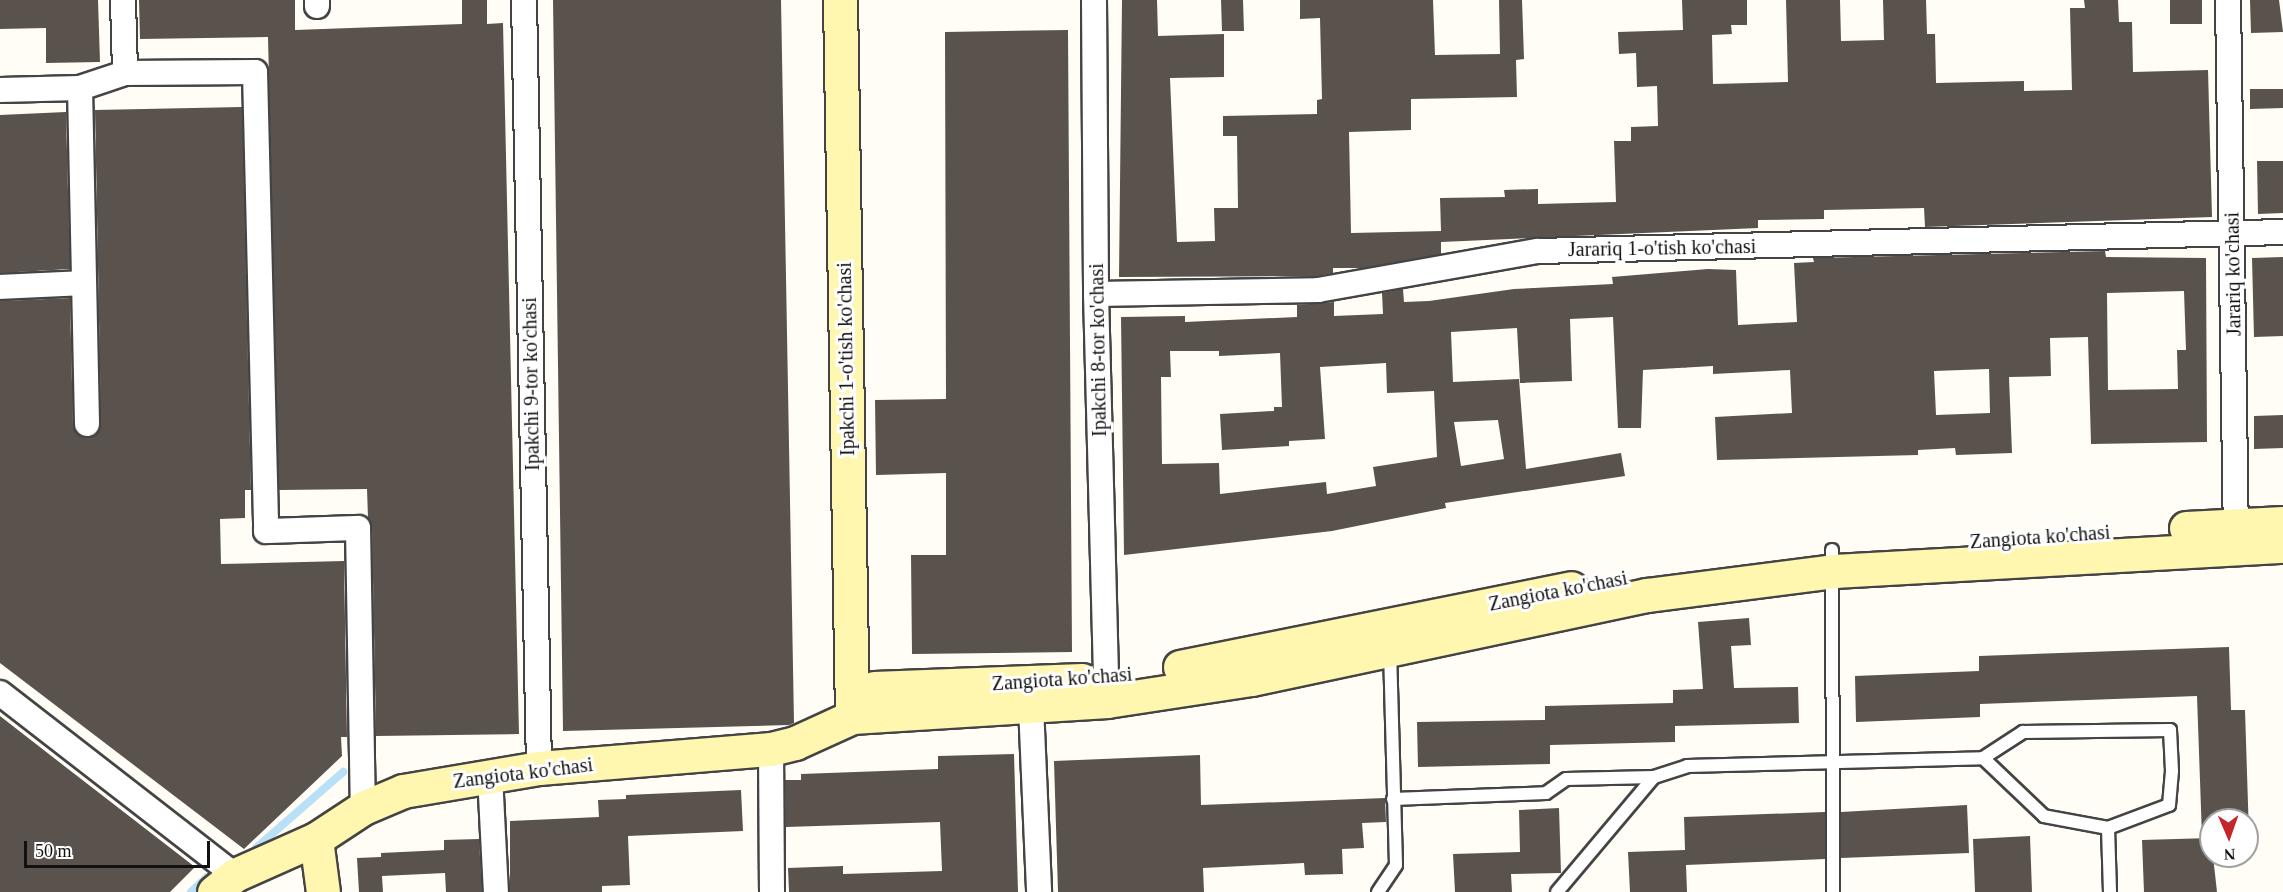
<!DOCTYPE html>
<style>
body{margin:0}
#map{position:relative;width:2283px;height:892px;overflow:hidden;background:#fffdf5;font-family:Georgia,serif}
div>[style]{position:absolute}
.stream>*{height:8px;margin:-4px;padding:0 4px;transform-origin:4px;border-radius:4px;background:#b9e0f7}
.building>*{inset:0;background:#5a524d}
.roads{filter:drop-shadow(2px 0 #444) drop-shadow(-2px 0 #444) drop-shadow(0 2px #444) drop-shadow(0 -2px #444)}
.lane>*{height:12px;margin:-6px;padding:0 6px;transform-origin:6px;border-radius:6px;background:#fff}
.street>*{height:24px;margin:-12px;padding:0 12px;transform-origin:12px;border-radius:12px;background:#fff}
.secondary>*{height:33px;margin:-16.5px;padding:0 16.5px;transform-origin:16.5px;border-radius:16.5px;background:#fff6b0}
span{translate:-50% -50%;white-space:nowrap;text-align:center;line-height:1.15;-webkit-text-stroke:6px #fff;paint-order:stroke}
.street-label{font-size:20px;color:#111}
.north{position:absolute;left:2199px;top:808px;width:60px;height:60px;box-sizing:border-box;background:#fff;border:2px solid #a0a0a0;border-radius:50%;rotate:178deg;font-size:16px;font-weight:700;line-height:24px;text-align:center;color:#111}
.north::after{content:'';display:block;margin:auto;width:21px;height:27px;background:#c4262e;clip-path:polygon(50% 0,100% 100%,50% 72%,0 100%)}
.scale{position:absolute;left:24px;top:841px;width:186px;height:27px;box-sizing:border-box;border:3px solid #111;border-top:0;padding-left:8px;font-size:18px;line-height:21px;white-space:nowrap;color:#111;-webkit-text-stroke:4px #fff;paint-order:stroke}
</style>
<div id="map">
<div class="stream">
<div style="left:256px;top:848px;width:116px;rotate:-41.1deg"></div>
<div style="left:191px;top:892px;width:22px;rotate:-43deg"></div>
</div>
<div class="building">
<div style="clip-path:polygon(0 0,98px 0,100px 62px,46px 63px,46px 28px,0 29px)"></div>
<div style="clip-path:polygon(139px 0,295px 0,295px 30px,462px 24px,462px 0,487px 0,487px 24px,503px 23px,519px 734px,376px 736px,372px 528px,368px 518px,367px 489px,279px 490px,268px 37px,140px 39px)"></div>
<div style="clip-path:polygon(553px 0,781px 0,794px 723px,789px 725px,563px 731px)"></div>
<div style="clip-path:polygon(1122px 0,1157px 0,1158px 36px,1224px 34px,1224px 77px,1170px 78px,1177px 242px,1215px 241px,1214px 208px,1238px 208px,1237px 136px,1223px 136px,1223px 116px,1317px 114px,1317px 100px,1322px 99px,1320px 18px,1300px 19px,1300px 0,1433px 0,1435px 55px,1500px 54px,1499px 0,1522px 0,1524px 59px,1516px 60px,1517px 97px,1411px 99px,1411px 130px,1349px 132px,1351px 233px,1441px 231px,1440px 198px,1505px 197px,1504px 190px,1538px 189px,1538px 204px,1616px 202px,1614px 141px,1631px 141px,1631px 127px,1658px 126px,1657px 86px,1637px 87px,1636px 53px,1619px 54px,1618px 32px,1683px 30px,1682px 0,1747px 0,1747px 25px,1731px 25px,1732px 34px,1712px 35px,1713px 84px,1788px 82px,1786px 0,1840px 0,1841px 41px,1884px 40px,1883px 0,1926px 0,1927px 34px,1935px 34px,1936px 83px,2024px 81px,2024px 91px,2072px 90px,2070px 8px,2085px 8px,2084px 0,2118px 0,2119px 22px,2132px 22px,2133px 72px,2208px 70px,2212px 217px,1925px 227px,1924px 208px,1824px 210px,1824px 219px,1758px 220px,1758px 228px,1441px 242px,1441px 254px,1363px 268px,1333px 268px,1333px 273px,1317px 276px,1119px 277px)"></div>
<div style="clip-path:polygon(1221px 0,1243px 0,1244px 31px,1222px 31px)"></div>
<div style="clip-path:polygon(2170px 0,2202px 0,2202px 24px,2170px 24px)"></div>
<div style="clip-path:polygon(2250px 0,2279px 0,2283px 32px,2251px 33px)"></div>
<div style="clip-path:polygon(1068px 30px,1072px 652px,912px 654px,911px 555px,946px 555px,946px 473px,876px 475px,875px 400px,946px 399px,945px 32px)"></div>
<div style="clip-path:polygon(2250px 89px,2283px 89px,2283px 108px,2250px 109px)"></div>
<div style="clip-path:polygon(242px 107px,251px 490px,245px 490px,245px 518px,220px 519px,221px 564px,344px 561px,347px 737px,341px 737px,342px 756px,244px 849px,0 663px,0 301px,70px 298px,73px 425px,81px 437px,95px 436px,101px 424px,95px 110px)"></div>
<div style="clip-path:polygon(66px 112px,70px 269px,0 273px,0 115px)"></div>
<div style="clip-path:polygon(2257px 161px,2283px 161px,2283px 213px,2258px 214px)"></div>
<div style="clip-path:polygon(evenodd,2105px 251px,2106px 257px,2206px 258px,2207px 442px,2091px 444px,2088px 337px,2050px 338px,2051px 376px,2009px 377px,2012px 453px,1956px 455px,1955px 448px,1918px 450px,1918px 455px,1717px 460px,1715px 417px,1792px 413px,1790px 370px,1713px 374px,1713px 366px,1643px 370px,1641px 428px,1618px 428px,1613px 317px,1570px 319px,1572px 381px,1520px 383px,1517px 328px,1451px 332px,1453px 382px,1519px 379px,1526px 469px,1621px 453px,1625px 476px,1445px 503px,1446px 508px,1332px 531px,1124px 555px,1121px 317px,1185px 316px,1185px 322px,1297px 317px,1297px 305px,1334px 302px,1334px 316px,1383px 314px,1382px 293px,1403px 289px,1404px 302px,1429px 301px,1514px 289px,1613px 284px,1612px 277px,1708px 269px,1736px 270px,1738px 325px,1797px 322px,1794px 263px,1814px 262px,1813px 258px,2105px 251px,2184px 291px,2186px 350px,2177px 350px,2178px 389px,2108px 390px,2107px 293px,2184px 291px,2105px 251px,1170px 351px,1219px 351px,1219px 356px,1280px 353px,1282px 407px,1274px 407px,1274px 411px,1220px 414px,1222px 450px,1289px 446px,1289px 441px,1325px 439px,1320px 367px,1386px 363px,1387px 393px,1434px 391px,1437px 457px,1373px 467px,1376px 486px,1327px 494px,1326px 482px,1220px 494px,1219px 463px,1162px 464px,1161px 377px,1171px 377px,1170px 351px,2105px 251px,1989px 369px,1990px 413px,1936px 415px,1934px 371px,1989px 369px,2105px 251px,1498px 420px,1504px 459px,1461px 466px,1454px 422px,1498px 420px)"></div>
<div style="clip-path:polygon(2283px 257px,2283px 336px,2254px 337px,2252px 258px)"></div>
<div style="clip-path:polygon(2283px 415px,2283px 448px,2254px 449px,2254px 416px)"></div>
<div style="clip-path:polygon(1749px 618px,1751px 645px,1731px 646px,1734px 688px,1798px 687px,1799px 723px,1675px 726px,1675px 742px,1550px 745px,1550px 764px,1418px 767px,1417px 722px,1545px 720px,1545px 706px,1673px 703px,1673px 690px,1703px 689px,1698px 622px)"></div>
<div style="clip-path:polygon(2229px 647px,2231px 710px,2245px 710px,2249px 835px,2247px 820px,2211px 820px,2211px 837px,2202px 837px,2197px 696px,1980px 704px,1980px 717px,1856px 722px,1855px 676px,1979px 671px,1979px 656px)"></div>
<div style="clip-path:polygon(0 716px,63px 765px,195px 867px,170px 892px,0 892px)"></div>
<div style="clip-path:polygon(1014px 754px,1018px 892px,789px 892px,788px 868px,843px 866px,843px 874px,942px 871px,940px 822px,786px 827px,785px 780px,801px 780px,801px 774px,938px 769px,938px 756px)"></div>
<div style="clip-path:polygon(1200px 755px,1201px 805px,1385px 798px,1386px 822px,1362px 823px,1364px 848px,1342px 849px,1343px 874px,1305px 875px,1304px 863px,1203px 868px,1204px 892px,1058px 892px,1054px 761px)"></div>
<div style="clip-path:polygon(741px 790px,743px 831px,628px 836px,630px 885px,602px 886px,602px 892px,510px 892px,510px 821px,599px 817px,598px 800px,626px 799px,626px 795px)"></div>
<div style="clip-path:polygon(1967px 805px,1969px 853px,1841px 858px,1841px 812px)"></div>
<div style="clip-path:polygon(1559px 808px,1561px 873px,1511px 874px,1512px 892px,1455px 892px,1453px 854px,1520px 852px,1519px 810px)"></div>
<div style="clip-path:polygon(1825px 812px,1825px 859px,1686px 865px,1687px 892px,1630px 892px,1628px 852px,1685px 850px,1684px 817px)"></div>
<div style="clip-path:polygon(2030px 836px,2032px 892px,1975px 892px,1973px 839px)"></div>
<div style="clip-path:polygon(2211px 838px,2217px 892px,2144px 892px,2142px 840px)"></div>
<div style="clip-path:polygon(479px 839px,482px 892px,446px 892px,445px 873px,382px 876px,383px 892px,359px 892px,357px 858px,381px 857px,381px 853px,444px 850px,444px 840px)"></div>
</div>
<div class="roads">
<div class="lane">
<div style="left:1832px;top:550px;width:342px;rotate:89.8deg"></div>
<div style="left:1393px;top:799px;width:153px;rotate:-2.2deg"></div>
<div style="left:1546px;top:793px;width:24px;rotate:-35deg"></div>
<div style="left:1566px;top:779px;width:88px;rotate:-1.3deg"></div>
<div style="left:1654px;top:777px;width:35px;rotate:-18deg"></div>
<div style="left:1687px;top:766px;width:296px;rotate:-1.5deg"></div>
<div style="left:1983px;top:758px;width:48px;rotate:-33deg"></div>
<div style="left:2023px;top:732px;width:147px;rotate:-0.8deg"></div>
<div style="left:2170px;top:730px;width:41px;rotate:87.2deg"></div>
<div style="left:2172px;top:771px;width:34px;rotate:95deg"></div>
<div style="left:2169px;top:805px;width:65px;rotate:159.3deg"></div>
<div style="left:2108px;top:828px;width:65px;rotate:-169.4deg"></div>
<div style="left:2044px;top:816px;width:84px;rotate:-136.4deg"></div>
<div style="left:2108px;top:828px;width:64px;rotate:88.2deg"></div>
<div style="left:1378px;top:892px;width:32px;rotate:-56deg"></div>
<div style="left:1396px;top:865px;width:215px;rotate:-91.6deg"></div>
<div style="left:1557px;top:892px;width:150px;rotate:-49.9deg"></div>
</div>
<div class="street">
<div style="left:123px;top:0;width:73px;rotate:88.4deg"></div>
<div style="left:317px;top:0;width:6px;rotate:90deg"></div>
<div style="left:524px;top:0;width:768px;rotate:88.88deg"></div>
<div style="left:1094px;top:0;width:294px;rotate:89.6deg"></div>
<div style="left:1096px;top:294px;width:407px;rotate:88.5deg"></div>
<div style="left:2228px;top:0;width:541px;rotate:89.15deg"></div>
<div style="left:80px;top:88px;width:336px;rotate:88.8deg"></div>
<div style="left:0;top:90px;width:80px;rotate:-1.4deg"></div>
<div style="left:80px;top:88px;width:47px;rotate:-18.4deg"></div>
<div style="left:125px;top:73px;width:130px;rotate:-0.4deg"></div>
<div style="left:255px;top:72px;width:459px;rotate:88.6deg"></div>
<div style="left:266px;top:531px;width:92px;rotate:-1.9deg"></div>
<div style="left:358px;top:528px;width:280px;rotate:89deg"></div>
<div style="left:0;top:287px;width:84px;rotate:-2.7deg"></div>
<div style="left:1096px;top:294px;width:222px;rotate:-1deg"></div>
<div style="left:1318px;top:290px;width:223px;rotate:-10.1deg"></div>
<div style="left:1538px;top:251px;width:745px;rotate:-1.46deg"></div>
<div style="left:0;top:693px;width:297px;rotate:37.8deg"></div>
<div style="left:1031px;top:706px;width:186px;rotate:87.5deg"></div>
<div style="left:771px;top:749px;width:143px;rotate:89.6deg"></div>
<div style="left:490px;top:775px;width:117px;rotate:87.1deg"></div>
</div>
<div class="secondary">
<div style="left:840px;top:0;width:717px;rotate:89.04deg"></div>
<div style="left:852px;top:717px;width:256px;rotate:-3.6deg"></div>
<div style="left:1107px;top:701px;width:146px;rotate:-8.7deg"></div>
<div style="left:1251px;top:679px;width:405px;rotate:-12deg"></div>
<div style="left:1647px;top:595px;width:189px;rotate:-7.3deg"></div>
<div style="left:1834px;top:571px;width:450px;rotate:-3.2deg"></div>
<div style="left:2186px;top:528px;width:97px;rotate:-3deg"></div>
<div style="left:1180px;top:667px;width:399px;rotate:-11.4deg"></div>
<div style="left:874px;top:688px;width:208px;rotate:-2.2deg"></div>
<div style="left:316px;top:839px;width:53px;rotate:82.5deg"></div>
<div style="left:214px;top:892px;width:27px;rotate:-39deg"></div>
<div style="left:235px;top:875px;width:89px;rotate:-24deg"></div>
<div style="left:316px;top:839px;width:56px;rotate:-33.4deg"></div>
<div style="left:363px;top:808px;width:43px;rotate:-23deg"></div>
<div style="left:403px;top:791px;width:138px;rotate:-9.6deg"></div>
<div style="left:539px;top:768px;width:233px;rotate:-4.7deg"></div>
<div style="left:771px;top:749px;width:25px;rotate:-14deg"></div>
<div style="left:795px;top:743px;width:63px;rotate:-24.5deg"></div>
<div style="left:852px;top:717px;width:22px;rotate:-54deg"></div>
</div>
</div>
<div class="street-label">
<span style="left:1662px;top:248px;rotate:-1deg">Jarariq 1-o'tish ko'chasi</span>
<span style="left:2233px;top:274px;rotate:-91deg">Jarariq ko'chasi</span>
<span style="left:1098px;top:350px;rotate:-91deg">Ipakchi 8-tor ko'chasi</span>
<span style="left:846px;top:359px;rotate:-91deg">Ipakchi 1-o'tish ko'chasi</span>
<span style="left:531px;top:384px;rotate:-91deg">Ipakchi 9-tor ko'chasi</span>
<span style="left:2040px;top:537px;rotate:-4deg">Zangiota ko'chasi</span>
<span style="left:1558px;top:591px;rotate:-11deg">Zangiota ko'chasi</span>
<span style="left:1062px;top:679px;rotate:-4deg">Zangiota ko'chasi</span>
<span style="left:523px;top:773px;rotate:-7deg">Zangiota ko'chasi</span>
</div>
<div class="north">N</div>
<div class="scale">50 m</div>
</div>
